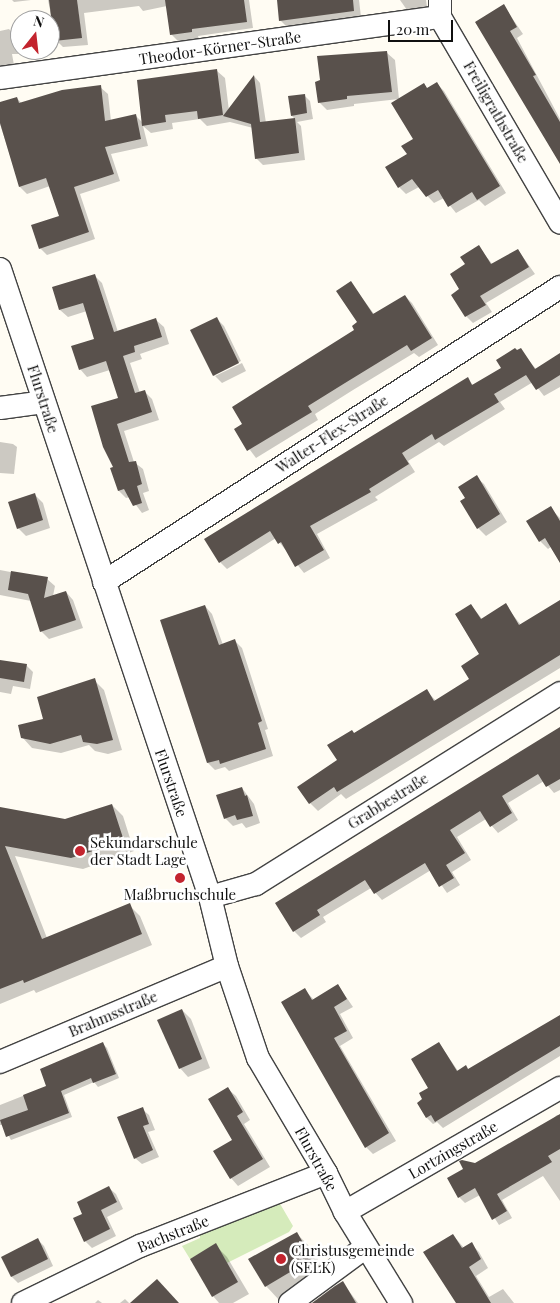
<!DOCTYPE html>
<meta charset="utf-8">
<style>
body{margin:0}
#map{position:relative;width:560px;height:1303px;overflow:hidden;background:#fffcf3;font-family:"Playfair Display",serif}
div>[style]{position:absolute}
.green>*{inset:0;background:#d5ebbb}
.shadow>*{inset:0;background:#0003}
.building>*{inset:0;background:#59514c}
.roads{filter:drop-shadow(1px 0 #434343) drop-shadow(-1px 0 #434343) drop-shadow(0 1px #434343) drop-shadow(0 -1px #434343)}
.minor>*{height:22px;margin:-11px;padding:0 11px;transform-origin:11px;border-radius:11px;background:#fff}
.dots>*{width:14px;height:14px;translate:-50% -50%;box-sizing:border-box;border:2px solid #fff;border-radius:50%}
span{translate:-50% -50%;white-space:nowrap;text-align:center;line-height:1.15;-webkit-text-stroke:5px #fff;paint-order:stroke}
.street-label{font-size:15px;color:#101010}
.poi-label{font-size:15px;color:#101010}
.left{translate:0 -50%;text-align:left}
.north{position:absolute;left:10px;top:10px;width:50px;height:50px;box-sizing:border-box;background:#fff;border:1px solid #9f9f9f;border-radius:50%;rotate:16deg;font-size:14px;font-weight:700;line-height:20px;text-align:center;color:#101010}
.north::after{content:'';display:block;margin:auto;width:18px;height:22px;background:#c3242e;clip-path:polygon(50% 0,100% 100%,50% 72%,0 100%)}
.scale{position:absolute;left:388px;top:20px;width:65px;height:22px;box-sizing:border-box;border:2px solid #101010;border-top:0;padding-left:6px;font-size:15px;line-height:18px;white-space:nowrap;color:#101010;-webkit-text-stroke:4px #fff;paint-order:stroke}
</style>
<div id="map">
<div class="green">
<div style="clip-path:polygon(279px 1202px,293px 1226px,289px 1232px,227px 1263px,216px 1244px,190px 1259px,182px 1246px,200px 1238px,200px 1231px)"></div>
</div>
<div class="shadow">
<div style="clip-path:polygon(12px 0,31px 0,14px 2px)"></div>
<div style="clip-path:polygon(48px 0,249px 0,253px 28px,198px 36px,199px 39px,178px 41px,171px 34px,167px 6px,143px 11px,139px 6px,84px 13px,88px 45px,63px 47px,56px 40px)"></div>
<div style="clip-path:polygon(278px 0,359px 0,361px 17px,287px 27px,280px 20px)"></div>
<div style="clip-path:polygon(400px 0,426px 0,427px 7px,407px 10px)"></div>
<div style="clip-path:polygon(504px 6px,523px 34px,517px 38px,560px 119px,560px 161px,476px 22px)"></div>
<div style="clip-path:polygon(9px 29px,16px 37px,19px 54px,12px 54px,14px 65px,0 67px,0 31px)"></div>
<div style="clip-path:polygon(387px 53px,395px 60px,399px 99px,354px 104px,354px 106px,327px 110px,319px 102px)"></div>
<div style="clip-path:polygon(217px 71px,225px 78px,229px 111px,254px 76px,260px 83px,266px 123px,295px 119px,292px 116px,304px 95px,310px 101px,313px 119px,297px 122px,301px 126px,305px 160px,263px 165px,256px 158px,253px 128px,230px 122px,207px 126px,200px 119px,172px 123px,173px 129px,151px 133px,143px 126px,148px 146px,111px 154px,120px 181px,80px 194px,95px 239px,47px 255px,40px 248px,60px 217px,50px 186px,27px 194px,20px 187px,0 124px,0 104px,17px 98px,22px 104px,100px 87px,108px 94px,111px 121px,136px 116px,143px 123px)"></div>
<div style="clip-path:polygon(437px 84px,444px 91px,506px 193px,485px 206px,479px 200px,456px 213px,444px 198px,434px 203px,419px 187px,406px 194px,399px 187px,415px 139px,428px 89px)"></div>
<div style="clip-path:polygon(478px 246px,493px 265px,518px 250px,535px 274px,486px 303px,492px 312px,473px 323px,466px 316px,461px 290px,467px 265px)"></div>
<div style="clip-path:polygon(95px 276px,102px 283px,118px 332px,156px 320px,164px 327px,169px 344px,140px 354px,142px 359px,130px 363px,140px 393px,145px 392px,152px 399px,159px 420px,124px 431px,134px 462px,143px 469px,149px 491px,143px 493px,149px 510px,142px 513px,130px 497px,126px 498px,119px 491px,112px 469px,115px 468px,104px 447px,119px 398px,110px 370px,87px 377px,80px 369px,96px 340px,87px 311px,68px 317px,60px 310px,53px 288px)"></div>
<div style="clip-path:polygon(351px 283px,374px 314px,405px 296px,412px 303px,438px 345px,419px 357px,414px 353px,353px 390px,315px 414px,318px 420px,256px 458px,235px 430px,356px 330px,359px 323px)"></div>
<div style="clip-path:polygon(216px 318px,224px 326px,241px 361px,215px 374px,215px 376px,242px 363px,246px 371px,222px 383px,214px 375px)"></div>
<div style="clip-path:polygon(520px 350px,536px 369px,560px 354px,560px 387px,544px 396px,533px 382px,500px 402px,505px 409px,444px 446px,439px 442px,408px 461px,415px 472px,375px 497px,378px 500px,317px 534px,330px 558px,304px 573px,276px 538px,227px 569px,220px 562px,467px 379px,474px 386px,502px 368px)"></div>
<div style="clip-path:polygon(0 442px,13px 444px,17px 447px,14px 474px,0 473px)"></div>
<div style="clip-path:polygon(476px 477px,484px 484px,507px 522px,486px 536px,478px 528px,466px 498px)"></div>
<div style="clip-path:polygon(35px 495px,43px 503px,50px 528px,26px 536px,18px 528px)"></div>
<div style="clip-path:polygon(550px 508px,560px 518px,560px 559px,552px 546px,548px 549px,540px 541px,528px 522px)"></div>
<div style="clip-path:polygon(0 570px,47px 579px,55px 586px,53px 596px,66px 592px,73px 600px,83px 628px,49px 639px,41px 631px,31px 601px,0 595px)"></div>
<div style="clip-path:polygon(471px 605px,482px 619px,505px 605px,521px 625px,560px 609px,560px 668px,346px 799px,341px 794px,318px 811px,310px 803px,354px 734px,427px 691px,436px 701px,470px 679px,481px 655px)"></div>
<div style="clip-path:polygon(205px 606px,212px 614px,223px 645px,235px 641px,242px 648px,268px 729px,265px 730px,273px 756px,229px 771px,225px 767px,215px 770px,208px 763px)"></div>
<div style="clip-path:polygon(0 661px,26px 665px,33px 672px,30px 689px,13px 686px,11px 694px,0 692px)"></div>
<div style="clip-path:polygon(94px 680px,104px 690px,122px 750px,108px 754px,95px 751px,89px 745px,61px 753px,32px 748px,22px 737px)"></div>
<div style="clip-path:polygon(560px 728px,560px 790px,554px 793px,544px 781px,508px 803px,518px 820px,498px 833px,486px 819px,457px 837px,471px 860px,452px 872px,460px 885px,447px 893px,431px 870px,382px 900px,371px 888px,323px 917px,326px 922px,301px 938px,294px 931px,277px 903px)"></div>
<div style="clip-path:polygon(242px 788px,254px 804px,260px 823px,246px 828px,242px 823px,233px 826px,225px 818px)"></div>
<div style="clip-path:polygon(112px 805px,123px 816px,134px 851px,83px 869px,15px 856px,47px 938px,129px 905px,140px 916px,152px 945px,36px 993px,34px 990px,0 1004px,0 808px,65px 820px)"></div>
<div style="clip-path:polygon(338px 985px,353px 1007px,340px 1014px,353px 1038px,340px 1046px,396px 1141px,373px 1154px,366px 1147px,305px 990px,314px 1000px)"></div>
<div style="clip-path:polygon(182px 1010px,191px 1019px,210px 1068px,188px 1077px,180px 1068px)"></div>
<div style="clip-path:polygon(560px 1016px,560px 1056px,443px 1128px,437px 1122px,433px 1124px,427px 1118px,424px 1100px,430px 1088px,439px 1043px,458px 1071px,469px 1070px)"></div>
<div style="clip-path:polygon(103px 1044px,107px 1048px,119px 1078px,98px 1087px,94px 1082px,64px 1095px,72px 1117px,11px 1140px,3px 1125px,0 1125px,0 1105px,48px 1086px)"></div>
<div style="clip-path:polygon(228px 1089px,236px 1096px,250px 1120px,244px 1124px,270px 1167px,238px 1186px,231px 1178px,234px 1140px)"></div>
<div style="clip-path:polygon(142px 1109px,149px 1115px,155px 1130px,148px 1132px,159px 1157px,142px 1164px,135px 1158px)"></div>
<div style="clip-path:polygon(557px 1115px,560px 1115px,560px 1201px,543px 1176px,502px 1200px,512px 1218px,499px 1225px,480px 1195px,465px 1203px,459px 1197px,475px 1165px,550px 1121px)"></div>
<div style="clip-path:polygon(109px 1188px,116px 1194px,123px 1209px,107px 1217px,116px 1236px,92px 1248px,85px 1241px,84px 1215px)"></div>
<div style="clip-path:polygon(297px 1234px,311px 1248px,326px 1273px,280px 1301px,266px 1286px,250px 1260px)"></div>
<div style="clip-path:polygon(453px 1235px,464px 1248px,471px 1244px,479px 1252px,488px 1268px,476px 1276px,489px 1297px,503px 1289px,514px 1303px,457px 1303px)"></div>
<div style="clip-path:polygon(37px 1239px,44px 1246px,53px 1266px,18px 1283px,12px 1277px,3px 1257px)"></div>
<div style="clip-path:polygon(215px 1245px,227px 1257px,249px 1294px,233px 1303px,219px 1303px,213px 1296px)"></div>
<div style="clip-path:polygon(343px 1283px,358px 1303px,316px 1303px)"></div>
<div style="clip-path:polygon(125px 1299px,129px 1303px,120px 1303px)"></div>
<div style="clip-path:polygon(98px 1300px,102px 1303px,95px 1303px)"></div>
</div>
<div class="building">
<div style="clip-path:polygon(49px 0,77px 0,82px 38px,54px 41px)"></div>
<div style="clip-path:polygon(165px 0,244px 0,247px 22px,192px 29px,192px 32px,170px 35px)"></div>
<div style="clip-path:polygon(277px 0,353px 0,354px 11px,279px 21px)"></div>
<div style="clip-path:polygon(504px 4px,517px 27px,510px 31px,536px 75px,533px 76px,560px 122px,560px 164px,475px 22px)"></div>
<div style="clip-path:polygon(387px 51px,392px 92px,347px 96px,347px 99px,318px 103px,315px 82px,320px 80px,317px 56px)"></div>
<div style="clip-path:polygon(217px 69px,223px 115px,198px 119px,197px 111px,165px 115px,166px 122px,142px 126px,137px 80px)"></div>
<div style="clip-path:polygon(254px 75px,260px 122px,295px 118px,299px 153px,255px 159px,251px 124px,223px 116px)"></div>
<div style="clip-path:polygon(437px 82px,500px 186px,477px 200px,472px 192px,448px 207px,438px 190px,426px 197px,412px 179px,398px 188px,385px 167px,407px 154px,401px 146px,413px 139px,391px 103px,424px 83px,427px 88px)"></div>
<div style="clip-path:polygon(101px 85px,105px 121px,136px 114px,141px 139px,105px 147px,114px 174px,74px 187px,89px 232px,39px 249px,31px 225px,59px 216px,46px 178px,19px 187px,0 123px,0 102px,17px 97px,19px 103px,62px 90px)"></div>
<div style="clip-path:polygon(305px 94px,307px 113px,291px 116px,288px 96px)"></div>
<div style="clip-path:polygon(479px 245px,491px 264px,518px 249px,529px 267px,480px 296px,486px 305px,465px 317px,451px 295px,459px 289px,450px 274px,465px 264px,460px 257px)"></div>
<div style="clip-path:polygon(95px 274px,114px 332px,156px 318px,162px 337px,134px 346px,135px 352px,123px 356px,135px 393px,145px 390px,152px 412px,117px 424px,129px 462px,136px 461px,142px 484px,137px 486px,142px 503px,133px 506px,124px 489px,118px 491px,110px 468px,113px 467px,103px 447px,91px 406px,118px 398px,106px 361px,79px 370px,71px 346px,94px 339px,83px 303px,59px 310px,52px 287px)"></div>
<div style="clip-path:polygon(351px 281px,373px 314px,405px 295px,432px 338px,411px 351px,407px 345px,345px 383px,308px 406px,312px 412px,247px 451px,234px 429px,242px 424px,232px 407px,354px 330px,352px 326px,357px 322px,336px 291px)"></div>
<div style="clip-path:polygon(217px 317px,239px 363px,213px 376px,190px 330px)"></div>
<div style="clip-path:polygon(515px 348px,517px 350px,521px 348px,535px 369px,560px 353px,560px 375px,536px 390px,526px 375px,494px 394px,499px 402px,435px 440px,432px 434px,402px 453px,409px 464px,369px 489px,371px 492px,310px 526px,324px 550px,295px 567px,281px 542px,278px 544px,270px 531px,219px 563px,204px 539px,468px 377px,472px 385px,501px 368px,496px 360px)"></div>
<div style="clip-path:polygon(477px 475px,500px 514px,477px 529px,460px 501px,465px 498px,458px 487px)"></div>
<div style="clip-path:polygon(35px 493px,43px 520px,17px 529px,8px 502px)"></div>
<div style="clip-path:polygon(551px 506px,560px 521px,560px 563px,545px 538px,539px 542px,526px 521px)"></div>
<div style="clip-path:polygon(11px 571px,48px 577px,44px 598px,66px 591px,76px 620px,40px 632px,28px 594px,8px 590px)"></div>
<div style="clip-path:polygon(560px 600px,560px 655px,337px 792px,334px 787px,309px 804px,297px 787px,337px 760px,327px 745px,352px 730px,354px 733px,427px 689px,434px 701px,469px 679px,461px 666px,479px 654px,455px 614px,471px 604px,481px 619px,506px 603px,519px 625px)"></div>
<div style="clip-path:polygon(205px 605px,219px 645px,235px 639px,262px 721px,258px 723px,266px 749px,220px 764px,219px 760px,207px 763px,160px 620px)"></div>
<div style="clip-path:polygon(0 660px,27px 664px,24px 682px,0 678px)"></div>
<div style="clip-path:polygon(95px 678px,113px 740px,97px 744px,83px 742px,81px 735px,50px 744px,21px 738px,18px 725px,43px 719px,37px 697px)"></div>
<div style="clip-path:polygon(560px 727px,560px 779px,546px 787px,538px 774px,502px 796px,512px 813px,490px 827px,480px 811px,450px 830px,465px 853px,446px 865px,454px 878px,439px 887px,425px 863px,374px 894px,365px 880px,317px 910px,320px 915px,293px 932px,275px 903px)"></div>
<div style="clip-path:polygon(242px 787px,245px 796px,247px 795px,253px 816px,237px 820px,235px 815px,224px 819px,216px 795px)"></div>
<div style="clip-path:polygon(112px 804px,124px 841px,71px 858px,5px 846px,42px 939px,130px 903px,142px 934px,24px 983px,23px 980px,0 989px,0 807px,65px 819px)"></div>
<div style="clip-path:polygon(338px 984px,347px 999px,334px 1007px,347px 1031px,334px 1038px,389px 1133px,365px 1148px,281px 1002px,305px 988px,312px 1000px)"></div>
<div style="clip-path:polygon(182px 1009px,202px 1059px,179px 1069px,157px 1020px)"></div>
<div style="clip-path:polygon(560px 1015px,560px 1046px,435px 1122px,431px 1115px,426px 1118px,417px 1103px,422px 1099px,419px 1093px,428px 1088px,411px 1059px,439px 1042px,457px 1071px,466px 1065px,468px 1069px)"></div>
<div style="clip-path:polygon(103px 1042px,116px 1074px,93px 1083px,91px 1078px,61px 1091px,69px 1113px,6px 1137px,0 1120px,28px 1110px,23px 1095px,46px 1086px,40px 1069px)"></div>
<div style="clip-path:polygon(228px 1087px,243px 1112px,237px 1116px,263px 1159px,230px 1179px,213px 1151px,232px 1140px,208px 1099px)"></div>
<div style="clip-path:polygon(143px 1107px,149px 1124px,143px 1126px,153px 1150px,134px 1159px,117px 1117px)"></div>
<div style="clip-path:polygon(560px 1114px,560px 1149px,548px 1156px,552px 1162px,497px 1194px,507px 1211px,492px 1220px,475px 1188px,458px 1198px,447px 1178px,463px 1169px,459px 1161px,462px 1160px,475px 1163px)"></div>
<div style="clip-path:polygon(109px 1186px,117px 1202px,101px 1210px,110px 1229px,84px 1242px,73px 1218px,82px 1214px,77px 1202px)"></div>
<div style="clip-path:polygon(297px 1232px,312px 1259px,265px 1287px,248px 1259px)"></div>
<div style="clip-path:polygon(453px 1234px,462px 1248px,472px 1242px,481px 1259px,469px 1267px,491px 1303px,456px 1303px,423px 1252px)"></div>
<div style="clip-path:polygon(38px 1238px,48px 1259px,11px 1277px,1px 1257px)"></div>
<div style="clip-path:polygon(216px 1243px,238px 1282px,212px 1297px,190px 1259px)"></div>
<div style="clip-path:polygon(157px 1279px,179px 1303px,130px 1303px)"></div>
<div style="clip-path:polygon(343px 1281px,356px 1303px,312px 1303px,335px 1286px)"></div>
</div>
<div class="roads">
<div class="minor">
<div style="left:440px;top:0;width:17px;rotate:90deg"></div>
<div style="left:440px;top:17px;width:238px;rotate:59.7deg"></div>
<div style="left:0;top:78px;width:444px;rotate:-7.9deg"></div>
<div style="left:0;top:269px;width:662px;rotate:71.51deg"></div>
<div style="left:210px;top:897px;width:71px;rotate:76.2deg"></div>
<div style="left:227px;top:966px;width:97px;rotate:71.4deg"></div>
<div style="left:258px;top:1058px;width:134px;rotate:59.4deg"></div>
<div style="left:326px;top:1173px;width:43px;rotate:64deg"></div>
<div style="left:345px;top:1212px;width:107px;rotate:58.4deg"></div>
<div style="left:0;top:408px;width:44px;rotate:-7.8deg"></div>
<div style="left:104px;top:582px;width:543px;rotate:-32.9deg"></div>
<div style="left:210px;top:897px;width:48px;rotate:-15.8deg"></div>
<div style="left:256px;top:884px;width:359px;rotate:-32.1deg"></div>
<div style="left:0;top:1062px;width:246px;rotate:-22.9deg"></div>
<div style="left:345px;top:1212px;width:248px;rotate:-30deg"></div>
<div style="left:23px;top:1303px;width:130px;rotate:-26deg"></div>
<div style="left:140px;top:1246px;width:200px;rotate:-21.4deg"></div>
<div style="left:290px;top:1303px;width:94px;rotate:-36.4deg"></div>
</div>
</div>
<div class="dots">
<div style="left:80px;top:851px;background:#c3242e"></div>
<div style="left:180px;top:878px;background:#c3242e"></div>
<div style="left:281px;top:1259px;background:#c3242e"></div>
</div>
<div class="street-label">
<span style="left:220px;top:48px;rotate:-8deg">Theodor-Körner-Straße</span>
<span style="left:496px;top:112px;rotate:60deg">Freiligrathstraße</span>
<span style="left:43px;top:399px;rotate:72deg">Flurstraße</span>
<span style="left:332px;top:434px;rotate:-33deg">Walter-Flex-Straße</span>
<span style="left:171px;top:783px;rotate:71deg">Flurstraße</span>
<span style="left:388px;top:801px;rotate:-32deg">Grabbestraße</span>
<span style="left:113px;top:1014px;rotate:-23deg">Brahmsstraße</span>
<span style="left:453px;top:1150px;rotate:-30deg">Lortzingstraße</span>
<span style="left:316px;top:1159px;rotate:61deg">Flurstraße</span>
<span style="left:173px;top:1234px;rotate:-22deg">Bachstraße</span>
</div>
<div class="poi-label">
<span class="left" style="left:90px;top:851px">Sekundarschule<br>der Stadt Lage</span>
<span style="left:180px;top:895px">Maßbruchschule</span>
<span class="left" style="left:291px;top:1259px">Christusgemeinde<br>(SELK)</span>
</div>
<div class="north">N</div>
<div class="scale">20 m</div>
</div>
